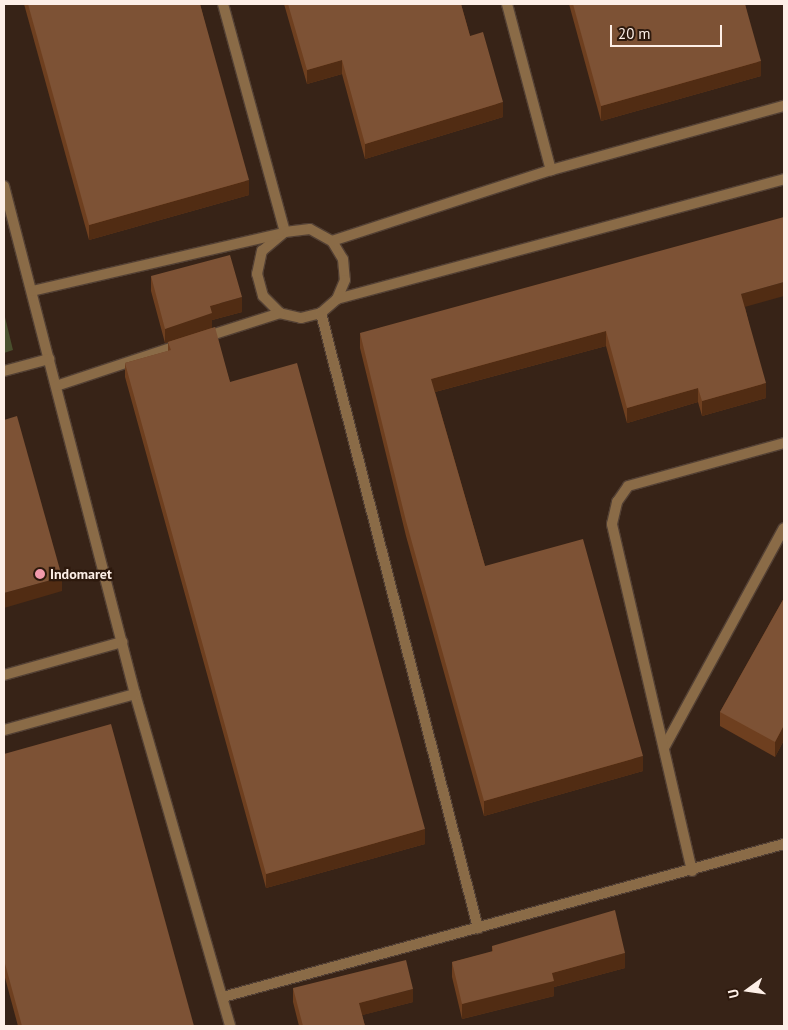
<!DOCTYPE html>
<style>
body{margin:0}
#map{position:relative;width:788px;height:1030px;overflow:hidden;background:#372317;font-family:"PT Sans",sans-serif}
div>[style]{position:absolute}
.green>*{inset:0;background:#494f2d}
.roads{filter:drop-shadow(1px 0 #534034) drop-shadow(-1px 0 #534034) drop-shadow(0 1px #534034) drop-shadow(0 -1px #534034)}
.street>*{height:10px;margin:-5px;padding:0 5px;transform-origin:5px;border-radius:5px;background:#8a6b47}
.wall>*{inset:0;background:#6e3f1f}
.shaded-wall>*{inset:0;background:#512c13}
.building>*{inset:0;background:#7d5235}
.dots>*{width:14px;height:14px;translate:-50% -50%;box-sizing:border-box;border:2px solid #2d190d;border-radius:50%}
span{translate:-50% -50%;white-space:nowrap;text-align:center;line-height:1.15;-webkit-text-stroke:4.5px #2d190d;paint-order:stroke}
.poi-label{font-size:14px;color:#fdefe7;font-weight:700}
.left{translate:0 -50%;text-align:left}
.frame{position:absolute;inset:0;border:5px solid #fdefe7;pointer-events:none}
.north{position:absolute;left:723px;top:965px;width:50px;height:50px;-webkit-text-stroke:4px #2d190d;paint-order:stroke;rotate:256deg;font-size:14px;font-weight:700;line-height:20px;text-align:center;color:#fdefe7}
.north::after{content:'';display:block;margin:auto;width:18px;height:22px;background:#fdefe7;clip-path:polygon(50% 0,100% 100%,50% 72%,0 100%)}
.scale{position:absolute;left:610px;top:25px;width:112px;height:22px;box-sizing:border-box;border:2px solid #fdefe7;border-top:0;padding-left:6px;font-size:15px;line-height:18px;white-space:nowrap;color:#fdefe7;-webkit-text-stroke:4px #2d190d;paint-order:stroke}
</style>
<div id="map">
<div class="green">
<div style="clip-path:polygon(4px 313px,13px 350px,4px 353px)"></div>
</div>
<div class="roads">
<div class="street">
<div style="left:223px;top:4px;width:236px;rotate:74.8deg"></div>
<div style="left:507px;top:4px;width:172px;rotate:75.2deg"></div>
<div style="left:4px;top:186px;width:525px;rotate:75.54deg"></div>
<div style="left:135px;top:694px;width:345px;rotate:74deg"></div>
<div style="left:332px;top:241px;width:21px;rotate:59deg"></div>
<div style="left:343px;top:259px;width:21px;rotate:85deg"></div>
<div style="left:345px;top:280px;width:21px;rotate:113deg"></div>
<div style="left:337px;top:299px;width:21px;rotate:139deg"></div>
<div style="left:321px;top:313px;width:21px;rotate:166deg"></div>
<div style="left:301px;top:318px;width:22px;rotate:-167deg"></div>
<div style="left:280px;top:313px;width:24px;rotate:-135deg"></div>
<div style="left:263px;top:296px;width:23px;rotate:-105deg"></div>
<div style="left:257px;top:274px;width:24px;rotate:-78deg"></div>
<div style="left:262px;top:251px;width:30px;rotate:-40deg"></div>
<div style="left:285px;top:232px;width:25px;rotate:-7deg"></div>
<div style="left:310px;top:229px;width:25px;rotate:29deg"></div>
<div style="left:332px;top:241px;width:230px;rotate:-18deg"></div>
<div style="left:551px;top:170px;width:242px;rotate:-15.4deg"></div>
<div style="left:32px;top:291px;width:253px;rotate:-13deg"></div>
<div style="left:337px;top:299px;width:463px;rotate:-15deg"></div>
<div style="left:321px;top:313px;width:635px;rotate:75.68deg"></div>
<div style="left:205px;top:337px;width:79px;rotate:-17.7deg"></div>
<div style="left:4px;top:371px;width:47px;rotate:-14.9deg"></div>
<div style="left:56px;top:386px;width:131px;rotate:-18.3deg"></div>
<div style="left:4px;top:675px;width:123px;rotate:-15.6deg"></div>
<div style="left:4px;top:730px;width:136px;rotate:-15.4deg"></div>
<div style="left:665px;top:746px;width:248px;rotate:-61.4deg"></div>
<div style="left:692px;top:871px;width:356px;rotate:-103deg"></div>
<div style="left:612px;top:524px;width:23px;rotate:-77deg"></div>
<div style="left:617px;top:502px;width:19px;rotate:-55deg"></div>
<div style="left:628px;top:486px;width:162px;rotate:-15.4deg"></div>
<div style="left:223px;top:997px;width:581px;rotate:-15.26deg"></div>
</div>
</div>
<div class="wall">
<div style="clip-path:polygon(24px 4px,200px 4px,249px 195px,89px 240px)"></div>
<div style="clip-path:polygon(284px 4px,461px 4px,470px 36px,503px 117px,365px 159px,342px 74px,307px 84px)"></div>
<div style="clip-path:polygon(569px 4px,745px 4px,761px 76px,601px 121px)"></div>
<div style="clip-path:polygon(151px 276px,242px 312px,212px 320px,212px 328px,230px 382px,425px 844px,266px 888px,125px 377px,125px 363px,168px 351px,168px 342px,165px 343px,151px 291px)"></div>
<div style="clip-path:polygon(745px 307px,766px 398px,702px 416px,698px 402px,627px 423px,606px 346px,435px 392px,485px 566px,643px 771px,484px 816px,406px 536px,360px 348px,360px 333px)"></div>
<div style="clip-path:polygon(784px 598px,784px 740px,775px 757px,720px 726px,720px 712px)"></div>
<div style="clip-path:polygon(4px 754px,194px 1026px,18px 1026px,4px 974px)"></div>
<div style="clip-path:polygon(492px 946px,625px 968px,554px 987px,554px 996px,462px 1019px,452px 977px,452px 962px,492px 952px)"></div>
<div style="clip-path:polygon(293px 988px,413px 1002px,362px 1015px,365px 1026px,299px 1026px,293px 1002px)"></div>
</div>
<div class="shaded-wall">
<div style="clip-path:polygon(342px 60px,342px 74px,307px 84px,307px 70px)"></div>
<div style="clip-path:polygon(761px 61px,761px 76px,601px 121px,601px 106px)"></div>
<div style="clip-path:polygon(503px 102px,503px 117px,365px 159px,365px 144px)"></div>
<div style="clip-path:polygon(249px 180px,249px 195px,89px 240px,89px 225px)"></div>
<div style="clip-path:polygon(784px 282px,784px 296px,741px 308px,741px 294px)"></div>
<div style="clip-path:polygon(242px 297px,242px 312px,212px 320px,212px 328px,165px 343px,165px 329px,210px 306px)"></div>
<div style="clip-path:polygon(606px 331px,606px 346px,431px 393px,431px 379px)"></div>
<div style="clip-path:polygon(766px 383px,766px 398px,702px 416px,702px 401px)"></div>
<div style="clip-path:polygon(698px 388px,698px 402px,627px 423px,627px 408px)"></div>
<div style="clip-path:polygon(62px 577px,62px 591px,4px 608px,4px 593px)"></div>
<div style="clip-path:polygon(784px 725px,784px 740px,775px 757px,775px 742px)"></div>
<div style="clip-path:polygon(643px 756px,643px 771px,484px 816px,484px 801px)"></div>
<div style="clip-path:polygon(425px 829px,425px 844px,266px 888px,266px 874px)"></div>
<div style="clip-path:polygon(625px 953px,625px 968px,554px 987px,554px 996px,462px 1019px,462px 1004px,552px 973px)"></div>
<div style="clip-path:polygon(413px 989px,413px 1002px,359px 1016px,359px 1003px)"></div>
</div>
<div class="building">
<div style="clip-path:polygon(28px 4px,200px 4px,249px 180px,89px 225px)"></div>
<div style="clip-path:polygon(288px 4px,461px 4px,470px 36px,483px 32px,503px 102px,365px 144px,342px 60px,307px 70px)"></div>
<div style="clip-path:polygon(573px 4px,745px 4px,761px 61px,601px 106px)"></div>
<div style="clip-path:polygon(784px 217px,784px 282px,741px 294px,766px 383px,702px 401px,698px 388px,627px 408px,606px 331px,431px 379px,485px 566px,583px 539px,643px 756px,484px 801px,406px 521px,360px 333px)"></div>
<div style="clip-path:polygon(230px 255px,242px 297px,210px 306px,212px 313px,165px 329px,151px 276px)"></div>
<div style="clip-path:polygon(215px 327px,230px 382px,297px 363px,425px 829px,266px 874px,125px 363px,171px 350px,168px 342px)"></div>
<div style="clip-path:polygon(17px 416px,62px 577px,4px 593px,4px 420px)"></div>
<div style="clip-path:polygon(784px 598px,784px 725px,775px 742px,720px 712px)"></div>
<div style="clip-path:polygon(111px 724px,194px 1026px,22px 1026px,4px 960px,4px 754px)"></div>
<div style="clip-path:polygon(615px 910px,625px 953px,552px 973px,554px 981px,462px 1004px,452px 962px,493px 951px,492px 946px)"></div>
<div style="clip-path:polygon(406px 960px,413px 989px,359px 1003px,365px 1026px,303px 1026px,293px 988px)"></div>
</div>
<div class="dots">
<div style="left:40px;top:574px;background:#f29aac"></div>
</div>
<div class="poi-label">
<span class="left" style="left:50px;top:574px">Indomaret</span>
</div>
<div class="frame"></div>
<div class="north">U</div>
<div class="scale">20 m</div>
</div>
